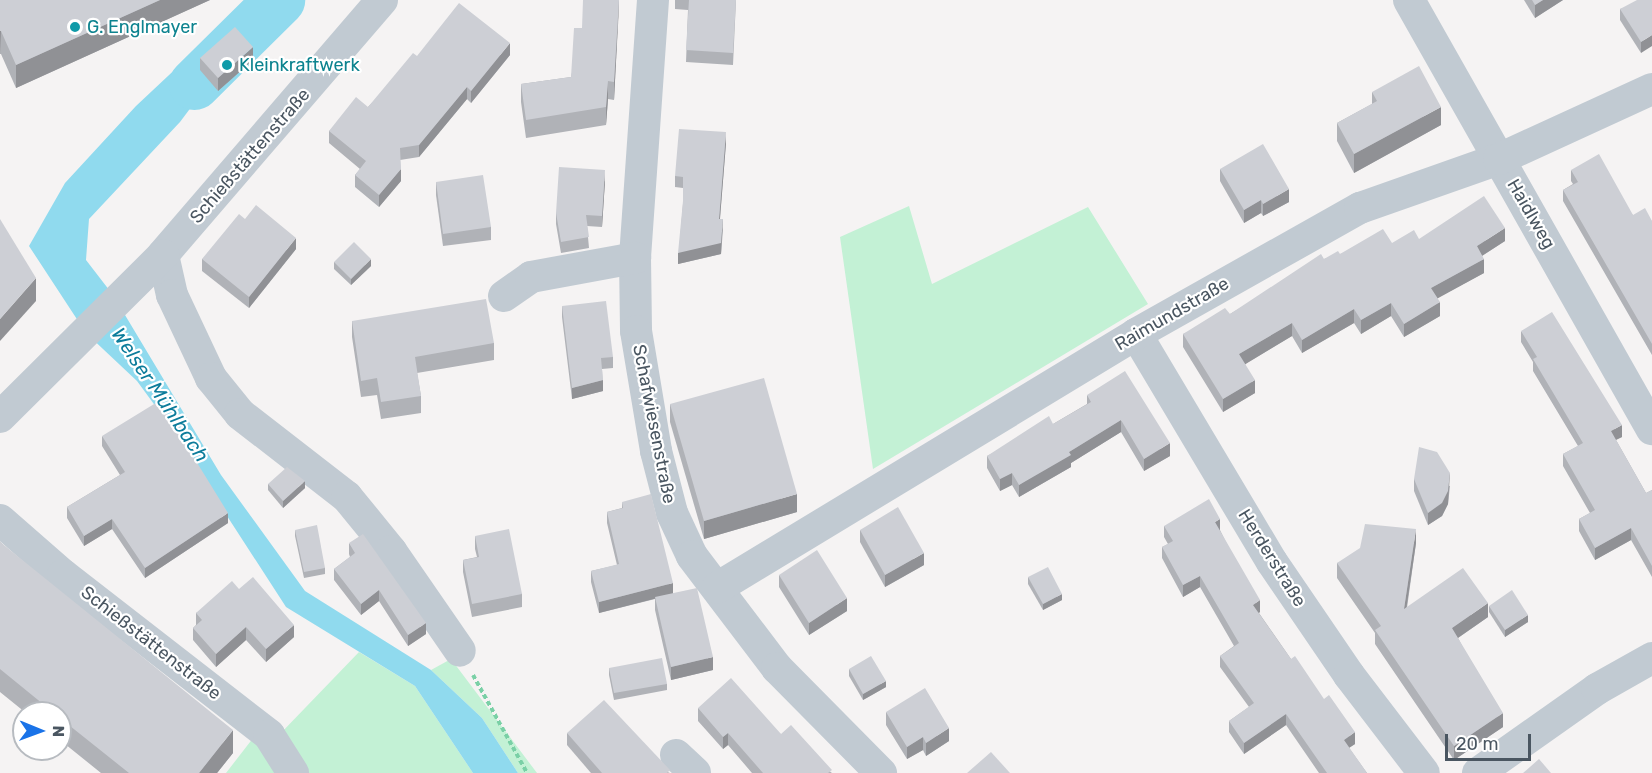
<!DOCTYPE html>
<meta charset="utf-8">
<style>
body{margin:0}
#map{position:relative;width:1652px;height:773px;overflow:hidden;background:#f5f3f3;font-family:Rubik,sans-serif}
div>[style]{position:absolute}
.green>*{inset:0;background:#c3f1d5}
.water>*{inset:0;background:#90daee}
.river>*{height:51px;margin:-25.5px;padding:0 25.5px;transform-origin:25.5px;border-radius:25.5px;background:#90daee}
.path>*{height:4px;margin-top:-2px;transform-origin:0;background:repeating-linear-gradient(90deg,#7ad0a6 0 4.5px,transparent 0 7.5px)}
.minor>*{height:32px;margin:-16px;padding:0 16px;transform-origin:16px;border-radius:16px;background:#c1cad2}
.wall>*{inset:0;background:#b0b2b7}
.shaded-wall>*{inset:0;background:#909195}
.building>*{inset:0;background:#cdcfd5}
.dots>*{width:16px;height:16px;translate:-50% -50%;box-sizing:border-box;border:3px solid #fff;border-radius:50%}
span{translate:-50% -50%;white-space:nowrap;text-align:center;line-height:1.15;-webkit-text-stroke:4.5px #fff;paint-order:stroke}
.culture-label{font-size:18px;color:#0d838f}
.left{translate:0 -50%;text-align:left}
.street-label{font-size:18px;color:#4a5661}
.water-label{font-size:20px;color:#0c7c9b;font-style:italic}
.north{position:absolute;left:12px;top:701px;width:60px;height:60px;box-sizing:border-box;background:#fff;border:2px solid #b7bbc0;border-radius:50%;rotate:91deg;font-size:16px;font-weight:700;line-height:24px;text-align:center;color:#4a5661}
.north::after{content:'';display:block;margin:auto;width:21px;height:27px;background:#1a73e8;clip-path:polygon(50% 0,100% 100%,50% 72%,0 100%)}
.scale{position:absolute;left:1445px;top:734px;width:86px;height:27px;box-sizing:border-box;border:3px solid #4a5661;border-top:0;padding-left:8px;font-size:18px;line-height:21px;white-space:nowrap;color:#4a5661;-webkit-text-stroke:4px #fff;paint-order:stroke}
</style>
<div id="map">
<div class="green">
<div style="clip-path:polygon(909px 206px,932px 284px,1088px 207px,1148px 304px,873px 469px,840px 237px)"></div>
<div style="clip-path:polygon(359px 652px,415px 686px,473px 773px,226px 773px,257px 733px,279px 735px)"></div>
<div style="clip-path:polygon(451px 659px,537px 773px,518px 773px,482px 718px,431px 670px)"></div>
</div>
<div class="water">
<div style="clip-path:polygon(249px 0,298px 0,260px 37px,251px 28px,203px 74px,204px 90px,180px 122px,89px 219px,86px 260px,113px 295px,221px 475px,305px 591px,431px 670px,482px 718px,518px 773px,473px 773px,415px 686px,286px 607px,159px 411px,137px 381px,86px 333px,29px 246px,65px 183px,136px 106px)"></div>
</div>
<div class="river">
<div style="left:194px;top:84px;width:120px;rotate:-44.7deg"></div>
</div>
<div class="path">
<div style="left:473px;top:675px;width:112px;rotate:61.1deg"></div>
</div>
<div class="minor">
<div style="left:382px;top:0;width:336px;rotate:130.7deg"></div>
<div style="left:163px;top:255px;width:41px;rotate:77.3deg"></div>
<div style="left:172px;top:295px;width:92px;rotate:64.8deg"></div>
<div style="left:211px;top:378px;width:46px;rotate:51.1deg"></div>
<div style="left:240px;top:414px;width:135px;rotate:37.8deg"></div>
<div style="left:347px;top:497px;width:70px;rotate:50.8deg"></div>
<div style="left:391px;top:551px;width:121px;rotate:55.4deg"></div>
<div style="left:653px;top:0;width:259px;rotate:94deg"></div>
<div style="left:635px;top:258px;width:73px;rotate:89.2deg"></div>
<div style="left:636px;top:331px;width:122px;rotate:80.5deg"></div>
<div style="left:656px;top:451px;width:64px;rotate:75.5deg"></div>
<div style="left:672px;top:513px;width:47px;rotate:65.1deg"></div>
<div style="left:692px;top:556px;width:141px;rotate:52.8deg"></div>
<div style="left:777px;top:668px;width:148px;rotate:45.3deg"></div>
<div style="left:1409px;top:0;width:493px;rotate:60.5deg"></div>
<div style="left:504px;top:296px;width:33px;rotate:-35deg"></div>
<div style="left:531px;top:277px;width:106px;rotate:-10.4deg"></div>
<div style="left:1136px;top:334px;width:265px;rotate:59.2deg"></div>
<div style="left:1272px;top:562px;width:137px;rotate:55.7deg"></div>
<div style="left:1349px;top:675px;width:123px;rotate:52.6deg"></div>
<div style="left:0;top:417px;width:230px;rotate:-44.8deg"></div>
<div style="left:0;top:520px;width:84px;rotate:41.1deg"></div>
<div style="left:63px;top:575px;width:261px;rotate:37.8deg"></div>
<div style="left:269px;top:735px;width:45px;rotate:57.7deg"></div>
<div style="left:717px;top:588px;width:490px;rotate:-31.2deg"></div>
<div style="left:1136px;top:334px;width:257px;rotate:-29.4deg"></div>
<div style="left:1360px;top:208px;width:147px;rotate:-19.4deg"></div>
<div style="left:1499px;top:159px;width:168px;rotate:-24.6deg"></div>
<div style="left:676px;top:755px;width:26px;rotate:43deg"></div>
<div style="left:1478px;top:773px;width:146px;rotate:-35.2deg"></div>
<div style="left:1597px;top:689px;width:63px;rotate:-29.4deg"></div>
</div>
<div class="wall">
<div style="clip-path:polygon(0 0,210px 0,16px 88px,1px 54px,0 54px)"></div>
<div style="clip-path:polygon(619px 0,614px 100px,608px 99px,606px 125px,526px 138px,521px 102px,521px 84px,571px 77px,582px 28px)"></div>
<div style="clip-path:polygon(675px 0,736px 0,733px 65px,686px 62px,688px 10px,675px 9px)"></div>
<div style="clip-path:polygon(1524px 0,1563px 0,1535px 18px)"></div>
<div style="clip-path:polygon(1652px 0,1641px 53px,1620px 20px,1620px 9px)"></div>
<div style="clip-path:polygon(510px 55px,471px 103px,467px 99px,419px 157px,400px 160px,401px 181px,379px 207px,355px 187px,355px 175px,360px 169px,329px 143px,329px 131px,368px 107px,417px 56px)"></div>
<div style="clip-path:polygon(200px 58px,253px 60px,218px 91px,200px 70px)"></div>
<div style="clip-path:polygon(1372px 92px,1441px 125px,1354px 173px,1337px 141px,1337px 123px,1372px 104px)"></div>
<div style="clip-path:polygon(726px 143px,720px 219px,723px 230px,721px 254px,678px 264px,683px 204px,683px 188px,675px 187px,675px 176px)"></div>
<div style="clip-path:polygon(1220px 169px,1289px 202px,1263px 216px,1261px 213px,1244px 223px,1220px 181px)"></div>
<div style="clip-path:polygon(1571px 170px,1633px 215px,1652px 221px,1652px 355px,1563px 201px,1563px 190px,1573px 184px,1571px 181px)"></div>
<div style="clip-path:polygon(605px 181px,602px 227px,587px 226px,589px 248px,561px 253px,556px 224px,556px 213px)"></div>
<div style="clip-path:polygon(436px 182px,491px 227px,491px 240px,443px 246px,436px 195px)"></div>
<div style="clip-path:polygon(1419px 239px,1505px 241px,1482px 256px,1484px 273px,1437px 298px,1440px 316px,1404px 337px,1391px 316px,1361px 334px,1354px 323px,1302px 353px,1292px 336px,1245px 364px,1255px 393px,1223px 412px,1183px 347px,1183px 334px,1230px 314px,1324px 259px,1340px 254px)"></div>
<div style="clip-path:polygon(296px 249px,249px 308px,202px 271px,202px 259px)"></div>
<div style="clip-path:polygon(334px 262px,371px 266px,351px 285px,334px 269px)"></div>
<div style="clip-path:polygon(562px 306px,613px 357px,613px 368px,602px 369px,603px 391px,572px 399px,562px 317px)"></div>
<div style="clip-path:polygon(352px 321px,494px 343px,494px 360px,417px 373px,421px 396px,421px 413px,381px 419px,377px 395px,361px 397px,352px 337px)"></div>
<div style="clip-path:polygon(1521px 331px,1622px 437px,1616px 440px,1646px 493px,1652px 490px,1652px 577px,1631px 540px,1595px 560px,1579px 531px,1579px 519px,1590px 513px,1563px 466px,1563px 454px,1578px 446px,1533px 371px,1533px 362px,1521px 342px)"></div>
<div style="clip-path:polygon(1087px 395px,1170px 456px,1144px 471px,1121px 432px,1071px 463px,1071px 467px,1019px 497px,1012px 485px,1000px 491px,987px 468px,987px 456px,1053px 424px,1087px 404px)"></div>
<div style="clip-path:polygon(670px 404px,797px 512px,704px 539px,670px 422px)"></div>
<div style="clip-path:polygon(102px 436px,228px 523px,145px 578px,112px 529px,84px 546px,67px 518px,67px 507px,120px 475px,102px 446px)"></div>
<div style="clip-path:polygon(1414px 479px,1450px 486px,1448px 504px,1442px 516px,1428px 525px,1414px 491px)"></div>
<div style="clip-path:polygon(268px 484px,305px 488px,283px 508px,268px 490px)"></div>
<div style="clip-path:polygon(622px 502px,673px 593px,713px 670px,671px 680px,655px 610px,655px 599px,599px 613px,591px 582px,591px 571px,617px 565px,607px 523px,607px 512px,622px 508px)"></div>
<div style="clip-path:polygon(1164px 526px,1220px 530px,1260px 612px,1259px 613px,1291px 659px,1355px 744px,1349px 748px,1367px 773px,1319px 773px,1286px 725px,1244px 754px,1229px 732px,1229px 721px,1249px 707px,1220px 667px,1220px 656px,1234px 646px,1200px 587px,1183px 597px,1162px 558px,1162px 547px,1168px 544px,1164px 537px)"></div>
<div style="clip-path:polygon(295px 530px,325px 568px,325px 574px,304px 578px,295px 536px)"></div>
<div style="clip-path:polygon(860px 530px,924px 565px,885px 587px,860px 542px)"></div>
<div style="clip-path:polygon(475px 536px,522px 594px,522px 607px,472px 617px,463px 572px,463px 560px,477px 557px,475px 549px)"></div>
<div style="clip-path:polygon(0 542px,233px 753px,217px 773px,101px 773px,60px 740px,60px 713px,26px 713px,0 692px)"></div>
<div style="clip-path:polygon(349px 543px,426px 634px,408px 646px,379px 601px,361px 615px,334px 580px,334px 569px,350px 557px,349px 554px)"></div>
<div style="clip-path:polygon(1416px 543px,1407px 608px,1488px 617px,1458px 638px,1503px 727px,1454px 760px,1375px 644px,1375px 633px,1337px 578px,1337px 563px)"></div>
<div style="clip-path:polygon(779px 575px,847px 611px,809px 635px,779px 587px)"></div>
<div style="clip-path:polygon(1028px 577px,1062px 600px,1043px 610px,1028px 584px)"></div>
<div style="clip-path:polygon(239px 589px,294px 637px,266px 662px,246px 640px,216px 667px,193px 640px,193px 628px,196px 625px,196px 613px)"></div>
<div style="clip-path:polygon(1489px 606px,1528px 622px,1505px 637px,1489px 612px)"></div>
<div style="clip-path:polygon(609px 668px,667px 684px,667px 690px,614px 700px,609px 675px)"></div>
<div style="clip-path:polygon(849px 669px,886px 687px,863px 700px,849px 676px)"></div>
<div style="clip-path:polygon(698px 708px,781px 734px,832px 773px,752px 773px,728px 745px,723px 749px,698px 721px)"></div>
<div style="clip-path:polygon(886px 712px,949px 741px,926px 756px,923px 750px,907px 759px,886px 725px)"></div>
<div style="clip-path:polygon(567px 733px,670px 773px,591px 773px,567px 745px)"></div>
</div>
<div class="shaded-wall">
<div style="clip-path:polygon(160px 0,210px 0,16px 88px,16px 65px)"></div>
<div style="clip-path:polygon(619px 0,619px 6px,614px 100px,614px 82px)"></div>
<div style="clip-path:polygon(1543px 0,1563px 0,1535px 18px,1535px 5px)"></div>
<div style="clip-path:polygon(0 31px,1px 31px,0 54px)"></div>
<div style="clip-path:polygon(1652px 35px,1652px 46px,1641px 53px,1641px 42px)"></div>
<div style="clip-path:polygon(510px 43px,510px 55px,471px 103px,471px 91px)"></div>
<div style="clip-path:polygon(253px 47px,253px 60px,218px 91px,218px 78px)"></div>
<div style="clip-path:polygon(608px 81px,608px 99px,606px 125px,606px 107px)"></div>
<div style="clip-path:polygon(467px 87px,467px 99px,419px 157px,419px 145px)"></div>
<div style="clip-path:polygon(1441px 107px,1441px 125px,1354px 173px,1354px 154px)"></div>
<div style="clip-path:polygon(726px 132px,726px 143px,719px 230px,719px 219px)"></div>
<div style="clip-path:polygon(401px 169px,401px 181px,379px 207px,379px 195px)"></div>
<div style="clip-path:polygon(605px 170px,605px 181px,602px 227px,602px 216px)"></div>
<div style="clip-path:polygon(1289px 189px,1289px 202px,1263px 216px,1263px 204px)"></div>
<div style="clip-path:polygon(1261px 200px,1261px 213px,1244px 223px,1244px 210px)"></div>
<div style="clip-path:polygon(723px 219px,721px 254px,678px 264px,678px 253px)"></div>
<div style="clip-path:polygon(1505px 228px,1505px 241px,1477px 259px,1477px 246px)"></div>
<div style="clip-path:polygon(296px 238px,296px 249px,249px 308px,249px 297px)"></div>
<div style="clip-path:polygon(371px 259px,371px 266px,351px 285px,351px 279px)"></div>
<div style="clip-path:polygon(1484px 259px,1484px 273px,1431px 302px,1431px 288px)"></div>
<div style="clip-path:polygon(36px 278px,36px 301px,0 341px,0 319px)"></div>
<div style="clip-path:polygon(1440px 302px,1440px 316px,1404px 337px,1404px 324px)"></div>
<div style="clip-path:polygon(1391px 303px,1391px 316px,1361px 334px,1361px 320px)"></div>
<div style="clip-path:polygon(1354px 309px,1354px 323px,1302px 353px,1302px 340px)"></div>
<div style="clip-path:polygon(1292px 323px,1292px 336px,1239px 368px,1239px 354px)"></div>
<div style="clip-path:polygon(603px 380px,603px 391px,572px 399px,572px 388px)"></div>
<div style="clip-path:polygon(1255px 380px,1255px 393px,1223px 412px,1223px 399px)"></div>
<div style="clip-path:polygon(1121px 420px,1121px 432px,1071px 463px,1071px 467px,1019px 497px,1019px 485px,1069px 452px)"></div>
<div style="clip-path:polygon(1622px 425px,1622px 437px,1611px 442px,1611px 431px)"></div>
<div style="clip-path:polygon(1170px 443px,1170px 456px,1144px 471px,1144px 459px)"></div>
<div style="clip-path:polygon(1012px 473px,1012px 485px,1000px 491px,1000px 479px)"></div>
<div style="clip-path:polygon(1450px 473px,1448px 504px,1442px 516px,1428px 525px,1428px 513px)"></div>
<div style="clip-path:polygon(305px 481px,305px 488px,283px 508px,283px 501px)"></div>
<div style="clip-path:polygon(797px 494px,797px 512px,704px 539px,704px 521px)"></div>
<div style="clip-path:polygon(228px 513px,228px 523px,145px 578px,145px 568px)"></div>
<div style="clip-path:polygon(112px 519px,112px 529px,84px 546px,84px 536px)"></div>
<div style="clip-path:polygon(1220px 519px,1220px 530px,1215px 533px,1215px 522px)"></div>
<div style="clip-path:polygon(1631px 528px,1631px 540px,1595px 560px,1595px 548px)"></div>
<div style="clip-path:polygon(1416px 529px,1416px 543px,1404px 624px,1404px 609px)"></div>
<div style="clip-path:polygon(924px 553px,924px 565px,885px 587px,885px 575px)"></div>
<div style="clip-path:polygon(1200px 576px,1200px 587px,1183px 597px,1183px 585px)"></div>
<div style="clip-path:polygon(673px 583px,673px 594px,599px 613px,599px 602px)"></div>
<div style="clip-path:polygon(379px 590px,379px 601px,361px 615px,361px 604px)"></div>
<div style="clip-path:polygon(1062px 594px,1062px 600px,1043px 610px,1043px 604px)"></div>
<div style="clip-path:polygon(847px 598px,847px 611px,809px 635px,809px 623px)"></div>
<div style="clip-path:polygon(1260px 600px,1260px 612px,1253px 616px,1253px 605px)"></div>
<div style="clip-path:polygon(1488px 603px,1488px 617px,1452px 642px,1452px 628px)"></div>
<div style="clip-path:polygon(1528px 615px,1528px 622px,1505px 637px,1505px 630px)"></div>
<div style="clip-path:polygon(426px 623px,426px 634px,408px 646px,408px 635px)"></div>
<div style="clip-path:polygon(294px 625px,294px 637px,266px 662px,266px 649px)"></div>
<div style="clip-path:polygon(246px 627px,246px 640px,216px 667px,216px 654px)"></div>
<div style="clip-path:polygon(713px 657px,713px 670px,671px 680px,671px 667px)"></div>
<div style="clip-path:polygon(886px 681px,886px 687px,863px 700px,863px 694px)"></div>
<div style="clip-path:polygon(1503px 713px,1503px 727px,1454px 760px,1454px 746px)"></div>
<div style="clip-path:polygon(1286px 714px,1286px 725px,1244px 754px,1244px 743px)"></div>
<div style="clip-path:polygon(949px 728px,949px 741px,926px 756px,926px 743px)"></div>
<div style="clip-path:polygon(233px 730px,233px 753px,217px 773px,199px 773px)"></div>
<div style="clip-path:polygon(1355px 732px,1355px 744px,1344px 751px,1344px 740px)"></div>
<div style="clip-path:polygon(728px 733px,728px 745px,723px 749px,723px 737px)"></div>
<div style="clip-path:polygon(923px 737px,923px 750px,907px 759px,907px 747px)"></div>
</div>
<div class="building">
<div style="clip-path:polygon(0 0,160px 0,16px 65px,1px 31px,0 31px)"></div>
<div style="clip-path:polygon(583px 0,619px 0,614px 82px,608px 81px,606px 107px,526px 120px,521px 84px,571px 77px,574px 28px,582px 28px)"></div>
<div style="clip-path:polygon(689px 0,736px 0,733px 53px,686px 50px)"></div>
<div style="clip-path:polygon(1532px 0,1543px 0,1535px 5px)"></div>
<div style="clip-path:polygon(1637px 0,1652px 0,1652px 35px,1641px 42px,1620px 9px)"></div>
<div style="clip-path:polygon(459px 3px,510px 43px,471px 91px,467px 87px,419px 145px,400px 148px,401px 169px,379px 195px,355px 175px,366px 161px,329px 131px,356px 97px,368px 107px,413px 53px,417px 56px)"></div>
<div style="clip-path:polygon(235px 27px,253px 47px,218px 78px,200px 58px)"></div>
<div style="clip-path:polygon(1419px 66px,1441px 107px,1354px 154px,1337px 123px,1377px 101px,1372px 92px)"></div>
<div style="clip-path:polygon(679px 129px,726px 132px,719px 219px,723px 219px,721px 243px,678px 253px,683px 201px,683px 177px,675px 176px)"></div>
<div style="clip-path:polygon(1263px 144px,1289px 189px,1263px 204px,1261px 200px,1244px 210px,1220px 169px)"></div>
<div style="clip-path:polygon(1599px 154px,1633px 215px,1645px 208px,1652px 221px,1652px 344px,1563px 190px,1578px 182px,1571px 170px)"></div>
<div style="clip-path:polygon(559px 167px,605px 170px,602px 216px,586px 215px,589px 237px,561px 242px,556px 213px)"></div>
<div style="clip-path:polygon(483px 175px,491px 227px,443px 234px,436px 182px)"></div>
<div style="clip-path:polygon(1484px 196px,1505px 228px,1477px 246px,1484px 259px,1431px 288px,1440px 302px,1404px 324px,1391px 303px,1361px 320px,1354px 309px,1302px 340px,1292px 323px,1239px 354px,1255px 380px,1223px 399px,1183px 334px,1225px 308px,1230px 314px,1321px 254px,1324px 259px,1338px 251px,1340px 254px,1383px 229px,1392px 243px,1414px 230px,1419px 239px)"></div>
<div style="clip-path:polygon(256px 205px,296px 238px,249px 297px,202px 259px,239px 214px,245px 219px)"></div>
<div style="clip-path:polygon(0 219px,36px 278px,0 319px)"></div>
<div style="clip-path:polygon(354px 242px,371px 259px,351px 279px,334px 262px)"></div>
<div style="clip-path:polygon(486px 299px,494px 343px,415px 357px,421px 396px,381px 402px,377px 378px,361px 381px,352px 321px)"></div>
<div style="clip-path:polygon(606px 301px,613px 357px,601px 358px,603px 380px,572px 388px,562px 306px)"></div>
<div style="clip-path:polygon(1552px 312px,1622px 425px,1611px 431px,1646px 493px,1652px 490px,1652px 566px,1631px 528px,1595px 548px,1579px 519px,1595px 510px,1563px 454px,1583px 443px,1533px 359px,1537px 357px,1521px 331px)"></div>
<div style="clip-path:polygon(1125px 371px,1170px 443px,1144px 459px,1121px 420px,1069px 452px,1071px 455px,1019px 485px,1012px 473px,1000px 479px,987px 456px,1049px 416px,1053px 424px,1091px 402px,1087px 395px)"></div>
<div style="clip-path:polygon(764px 378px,797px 494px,704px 521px,670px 404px)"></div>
<div style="clip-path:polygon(159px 401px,228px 513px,145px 568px,112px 519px,84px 536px,67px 507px,125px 472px,102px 436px)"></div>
<div style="clip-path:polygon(1419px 447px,1437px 452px,1450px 473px,1448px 491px,1442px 503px,1428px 513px,1414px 479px)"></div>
<div style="clip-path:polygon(287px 467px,305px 481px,283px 501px,268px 484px)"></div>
<div style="clip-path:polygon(651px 494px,673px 583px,599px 602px,591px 571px,619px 564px,607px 512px,623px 508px,622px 502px)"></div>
<div style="clip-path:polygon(1209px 499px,1220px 519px,1215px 522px,1260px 600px,1253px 605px,1291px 659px,1295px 656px,1324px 699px,1329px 695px,1355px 732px,1344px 740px,1367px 773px,1327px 773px,1286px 714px,1244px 743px,1229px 721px,1254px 703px,1220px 656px,1239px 643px,1200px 576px,1183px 585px,1162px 547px,1173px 541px,1164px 526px)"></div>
<div style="clip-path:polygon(898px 507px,924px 553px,885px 575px,860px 530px)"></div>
<div style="clip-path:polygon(1365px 524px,1416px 529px,1404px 609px,1463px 568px,1488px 603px,1452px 628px,1503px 713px,1454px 746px,1375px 630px,1381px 626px,1337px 563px,1360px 548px)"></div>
<div style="clip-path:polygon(317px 525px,325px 568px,304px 572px,295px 530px)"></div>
<div style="clip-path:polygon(509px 529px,522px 594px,472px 604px,463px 560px,479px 557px,475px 536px)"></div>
<div style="clip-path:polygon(363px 534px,426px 623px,408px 635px,379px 590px,361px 604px,334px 569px,355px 553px,349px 543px)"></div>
<div style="clip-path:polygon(0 542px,233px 730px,199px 773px,129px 773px,60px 718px,60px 713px,54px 713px,0 669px)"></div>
<div style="clip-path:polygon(817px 550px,847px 598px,809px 623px,779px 575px)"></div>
<div style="clip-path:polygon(1048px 567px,1062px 594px,1043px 604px,1028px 577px)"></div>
<div style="clip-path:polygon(253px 577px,294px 625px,266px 649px,246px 627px,216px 654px,193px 628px,202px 620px,196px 613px,232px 581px,239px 589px)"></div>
<div style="clip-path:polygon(697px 588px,713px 657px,671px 667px,655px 597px)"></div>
<div style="clip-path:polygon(1512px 590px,1528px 615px,1505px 630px,1489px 606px)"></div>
<div style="clip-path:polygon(871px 656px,886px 681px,863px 694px,849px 669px)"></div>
<div style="clip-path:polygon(662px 658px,667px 684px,614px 693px,609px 668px)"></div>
<div style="clip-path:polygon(731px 678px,781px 734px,791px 725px,832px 770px,828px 773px,763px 773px,728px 733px,723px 737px,698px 708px)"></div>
<div style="clip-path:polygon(925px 688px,949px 728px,926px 743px,923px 737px,907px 747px,886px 712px)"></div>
<div style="clip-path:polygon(604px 700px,670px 770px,667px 773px,602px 773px,567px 733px)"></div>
<div style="clip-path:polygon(991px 752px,1010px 773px,967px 773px)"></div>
<div style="clip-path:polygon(1539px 759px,1551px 773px,1523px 773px)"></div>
</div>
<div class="dots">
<div style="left:75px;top:27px;background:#0f9aa8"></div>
<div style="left:227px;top:65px;background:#0f9aa8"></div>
</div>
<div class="culture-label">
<span class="left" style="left:87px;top:27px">G. Englmayer</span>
<span class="left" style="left:239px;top:65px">Kleinkraftwerk</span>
</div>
<div class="street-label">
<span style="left:250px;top:156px;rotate:-49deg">Schießstättenstraße</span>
<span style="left:1531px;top:214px;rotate:60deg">Haidlweg</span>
<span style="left:1172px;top:314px;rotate:-30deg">Raimundstraße</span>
<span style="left:654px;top:424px;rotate:79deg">Schafwiesenstraße</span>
<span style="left:1272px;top:558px;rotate:58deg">Herderstraße</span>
<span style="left:151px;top:643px;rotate:38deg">Schießstättenstraße</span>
</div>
<div class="water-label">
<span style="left:160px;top:395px;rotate:56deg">Welser Mühlbach</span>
</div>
<div class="north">N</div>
<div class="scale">20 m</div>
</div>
